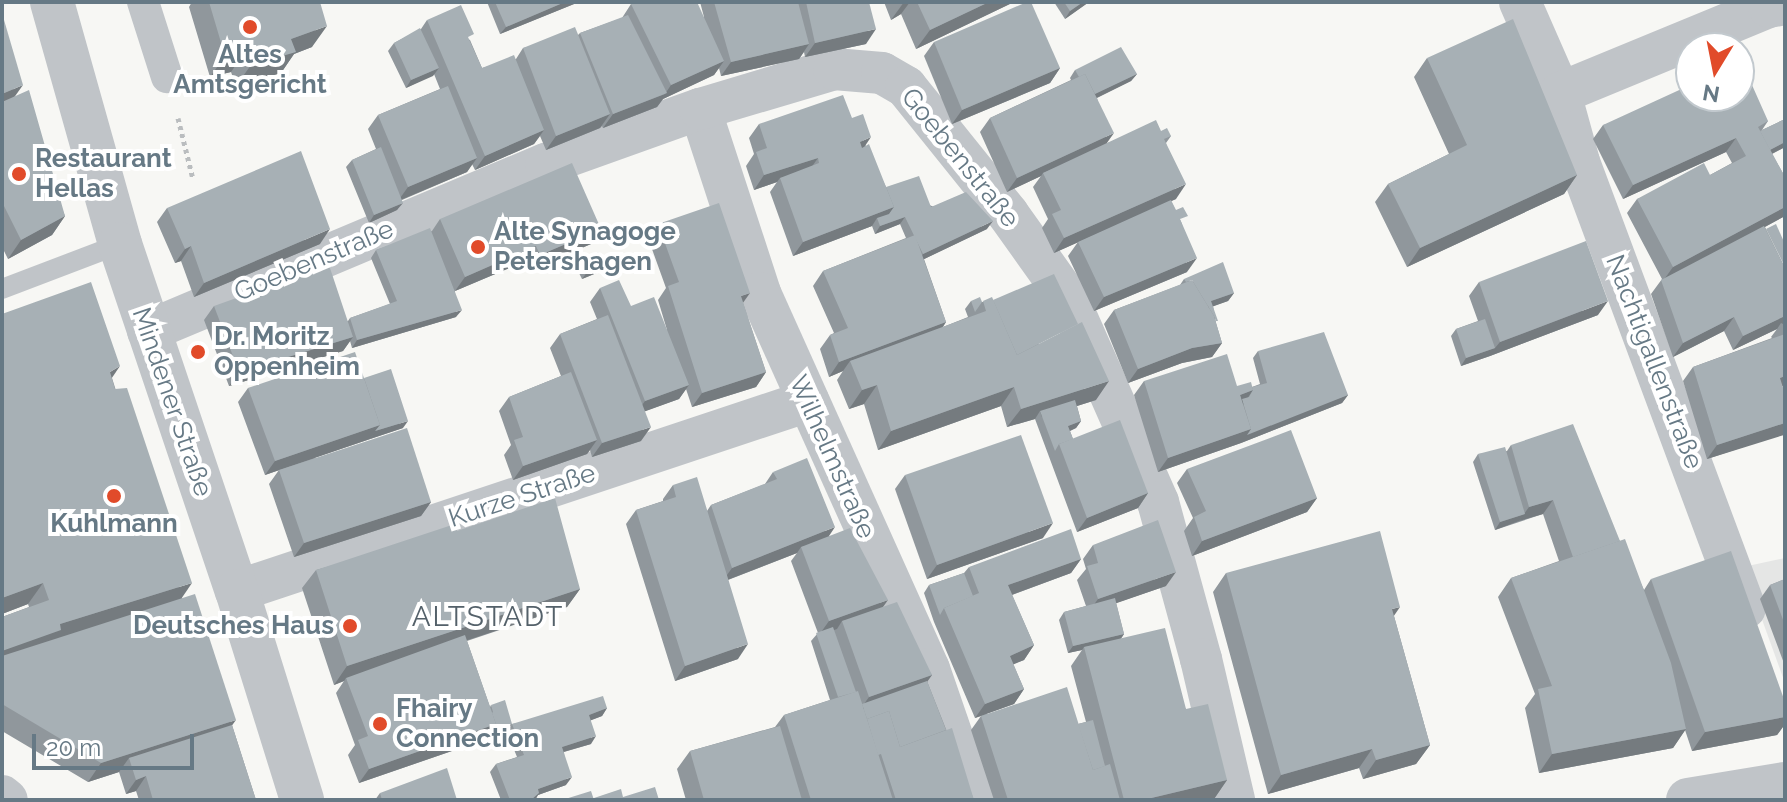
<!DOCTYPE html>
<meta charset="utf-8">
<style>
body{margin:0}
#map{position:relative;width:1787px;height:802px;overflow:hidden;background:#f7f7f4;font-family:Raleway,sans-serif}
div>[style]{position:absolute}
.built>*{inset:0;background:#e5e6e5}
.path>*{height:5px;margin-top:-2.5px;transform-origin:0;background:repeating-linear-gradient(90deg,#babdbf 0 4px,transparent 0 8px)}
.service>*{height:20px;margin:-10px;padding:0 10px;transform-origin:10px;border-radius:10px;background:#c0c4c8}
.pedestrian>*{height:32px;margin:-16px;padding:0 16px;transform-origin:16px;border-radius:16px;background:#c0c4c8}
.minor>*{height:42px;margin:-21px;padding:0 21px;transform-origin:21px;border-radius:21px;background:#c0c4c8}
.tertiary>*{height:44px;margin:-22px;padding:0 22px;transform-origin:22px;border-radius:22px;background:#c0c4c8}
.wall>*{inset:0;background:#90979c}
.shaded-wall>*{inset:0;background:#757b7f}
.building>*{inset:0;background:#a7b0b5}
.dots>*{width:22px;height:22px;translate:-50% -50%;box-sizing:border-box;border:4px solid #fff;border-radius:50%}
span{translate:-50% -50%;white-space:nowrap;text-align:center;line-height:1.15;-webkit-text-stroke:8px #fff;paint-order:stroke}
.poi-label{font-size:26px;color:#667985;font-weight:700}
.left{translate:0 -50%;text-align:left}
.right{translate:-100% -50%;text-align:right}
.street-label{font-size:26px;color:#667985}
.neighbourhood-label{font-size:28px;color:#54616a;letter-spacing:2px}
.frame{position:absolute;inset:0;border:4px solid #667985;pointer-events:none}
.north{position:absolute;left:1675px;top:32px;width:80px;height:80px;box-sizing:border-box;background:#fff;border:2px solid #c2c9ce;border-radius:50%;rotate:190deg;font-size:22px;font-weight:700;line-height:32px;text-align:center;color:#667985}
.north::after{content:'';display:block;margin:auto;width:28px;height:36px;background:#e14b2a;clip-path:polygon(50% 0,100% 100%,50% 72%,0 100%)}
.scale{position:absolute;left:32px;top:734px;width:162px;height:36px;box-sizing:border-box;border:4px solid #667985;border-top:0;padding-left:10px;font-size:24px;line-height:28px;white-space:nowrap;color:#667985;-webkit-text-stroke:6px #fff;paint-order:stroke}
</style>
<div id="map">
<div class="built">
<div style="clip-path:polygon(1785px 558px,1785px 683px,1743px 567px)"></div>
</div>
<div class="path">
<div style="left:178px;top:118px;width:63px;rotate:76.2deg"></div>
</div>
<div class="service">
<div style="left:2px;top:289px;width:126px;rotate:-20.9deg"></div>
</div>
<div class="pedestrian">
<div style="left:143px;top:2px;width:79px;rotate:72.3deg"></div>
</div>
<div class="minor">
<div style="left:1520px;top:2px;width:99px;rotate:66.3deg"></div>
<div style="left:1560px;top:93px;width:72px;rotate:74.6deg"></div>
<div style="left:1579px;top:162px;width:476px;rotate:69.6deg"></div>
<div style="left:1560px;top:93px;width:226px;rotate:-22.4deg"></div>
<div style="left:1769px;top:7px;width:16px;rotate:-11deg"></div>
<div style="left:700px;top:109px;width:194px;rotate:71.9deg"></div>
<div style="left:760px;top:293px;width:412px;rotate:65.8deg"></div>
<div style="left:929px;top:669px;width:139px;rotate:71deg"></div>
<div style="left:148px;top:331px;width:432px;rotate:-22.8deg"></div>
<div style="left:546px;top:164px;width:164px;rotate:-19.7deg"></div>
<div style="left:700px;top:109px;width:140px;rotate:-16.6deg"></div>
<div style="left:834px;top:69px;width:48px;rotate:4.8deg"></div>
<div style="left:882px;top:73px;width:28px;rotate:30deg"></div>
<div style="left:906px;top:87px;width:163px;rotate:51.2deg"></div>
<div style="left:1008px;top:214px;width:103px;rotate:54.5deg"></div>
<div style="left:1068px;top:298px;width:223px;rotate:66.2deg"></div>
<div style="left:1158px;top:502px;width:163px;rotate:74.7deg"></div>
<div style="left:1201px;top:659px;width:145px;rotate:76.8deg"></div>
<div style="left:237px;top:591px;width:602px;rotate:-18.4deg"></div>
<div style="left:2px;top:796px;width:6px;rotate:39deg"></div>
</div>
<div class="tertiary">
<div style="left:52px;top:2px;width:251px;rotate:74.3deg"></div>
<div style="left:120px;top:244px;width:366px;rotate:71.4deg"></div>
<div style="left:237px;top:591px;width:219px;rotate:72.7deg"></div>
<div style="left:1688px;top:800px;width:98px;rotate:-9.4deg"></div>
</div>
<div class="wall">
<div style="clip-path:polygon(192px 2px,320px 2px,312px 47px,294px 54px,281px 73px,236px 86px,231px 72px,210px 77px,189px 7px)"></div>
<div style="clip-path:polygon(487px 2px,579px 2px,500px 34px)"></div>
<div style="clip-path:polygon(700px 2px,869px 2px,866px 44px,805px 57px,804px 52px,799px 59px,721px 76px,719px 68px,714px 75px,663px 99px,657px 107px,603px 128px,602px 126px,600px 128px,546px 150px,540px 136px,534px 144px,475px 170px,472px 164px,467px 172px,402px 200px,397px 210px,369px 223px,346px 167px,352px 160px,376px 149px,368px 129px,378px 115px,440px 89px,434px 74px,406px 88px,388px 51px,394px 43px,421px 29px,427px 20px,470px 40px,482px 68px,516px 59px,523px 48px,578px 35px,580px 33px,622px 18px,631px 4px,704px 17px)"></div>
<div style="clip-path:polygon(884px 2px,1014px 2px,916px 49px,901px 14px,891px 20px)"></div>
<div style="clip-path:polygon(1054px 2px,1089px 2px,1065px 19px)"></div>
<div style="clip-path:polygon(2px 13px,14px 97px,65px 216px,52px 235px,8px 259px,2px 247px)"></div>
<div style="clip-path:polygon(934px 42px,1060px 68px,1050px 83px,952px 124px,924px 56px)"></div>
<div style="clip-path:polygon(1427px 58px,1577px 175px,1564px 194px,1407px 267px,1375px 202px,1388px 184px,1449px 154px,1414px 77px)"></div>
<div style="clip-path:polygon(1075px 70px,1137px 74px,1131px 81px,1097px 98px,1107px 143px,1161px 131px,1171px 136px,1166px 143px,1176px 199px,1171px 201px,1182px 224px,1187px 272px,1094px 311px,1068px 256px,1078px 242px,1054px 253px,1042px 228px,1048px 219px,1033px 187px,1041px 176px,1007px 192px,980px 132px,990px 118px,1071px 80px,1070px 78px)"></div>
<div style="clip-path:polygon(1694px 103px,1768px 121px,1762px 130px,1785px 119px,1785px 147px,1772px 154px,1785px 177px,1785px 216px,1765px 227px,1785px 268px,1785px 385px,1782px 386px,1785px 394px,1785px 433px,1707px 459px,1683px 381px,1693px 367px,1772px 338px,1771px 337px,1777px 329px,1733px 350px,1724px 331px,1673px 357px,1651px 294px,1662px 279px,1627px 213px,1637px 199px,1710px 175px,1732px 163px,1726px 152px,1623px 199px,1593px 139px,1603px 125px)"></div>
<div style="clip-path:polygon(852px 118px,886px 187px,987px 229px,924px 259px,946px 322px,943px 327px,968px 317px,965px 309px,971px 301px,982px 302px,993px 300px,1096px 400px,1077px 406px,1081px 421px,1076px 428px,1070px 431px,1073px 439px,1148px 493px,1138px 508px,1077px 532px,1035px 419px,1007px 427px,1001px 406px,878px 450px,864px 404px,849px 409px,837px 380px,843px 371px,829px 377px,820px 349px,830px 335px,834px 333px,813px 286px,823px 271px,906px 238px,900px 224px,875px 234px,872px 226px,793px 256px,770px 192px,777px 182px,754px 190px,746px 166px,754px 154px,749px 138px,759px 124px)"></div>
<div style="clip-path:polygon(167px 208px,320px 244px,194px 297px,181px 261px,175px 263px,157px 222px)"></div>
<div style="clip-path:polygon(440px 219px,591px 244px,530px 270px,526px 261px,455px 291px,456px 317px,352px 348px,350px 341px,343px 351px,229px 386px,204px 320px,214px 306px,348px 321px,350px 318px,390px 304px,371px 258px,376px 250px,432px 231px)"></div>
<div style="clip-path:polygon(658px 224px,743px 303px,766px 372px,756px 387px,692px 407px,686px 389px,679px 399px,645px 411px,641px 441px,592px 457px,590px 450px,587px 454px,513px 480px,504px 455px,511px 445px,499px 411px,509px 397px,561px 376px,550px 348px,560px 334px,597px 319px,590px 302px,600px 288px,667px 330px,658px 300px,666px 288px,648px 238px)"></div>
<div style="clip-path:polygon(582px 259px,604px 264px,599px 272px,582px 279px,576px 267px)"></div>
<div style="clip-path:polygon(1184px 279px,1234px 293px,1228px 301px,1213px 306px,1216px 323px,1222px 343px,1212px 357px,1182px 363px,1128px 383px,1104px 324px,1114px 310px,1180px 285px)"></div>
<div style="clip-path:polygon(1479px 282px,1598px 315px,1490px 356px,1461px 366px,1451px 336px,1456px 329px,1478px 321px,1469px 296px)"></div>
<div style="clip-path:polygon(2px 314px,112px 378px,182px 598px,232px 725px,256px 800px,139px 800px,136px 791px,126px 794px,119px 772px,88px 782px,2px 731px,2px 617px,29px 607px,28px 604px,2px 614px)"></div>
<div style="clip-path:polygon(1258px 351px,1348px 395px,1342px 403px,1241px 443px,1158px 472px,1134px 395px,1144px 381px,1252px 387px,1260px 384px,1253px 358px)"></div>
<div style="clip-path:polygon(364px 378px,403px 428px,314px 458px,431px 502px,421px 516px,294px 557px,269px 484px,279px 470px,265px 475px,238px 402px,248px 388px)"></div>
<div style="clip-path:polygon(1511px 445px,1620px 541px,1644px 590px,1651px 579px,1785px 702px,1785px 724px,1777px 735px,1692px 751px,1685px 730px,1673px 748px,1539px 773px,1525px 708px,1535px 694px,1498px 597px,1511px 578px,1559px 561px,1543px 514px,1495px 530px,1473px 462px,1478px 454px,1507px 451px)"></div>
<div style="clip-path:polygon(1187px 469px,1317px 498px,1307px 512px,1192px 556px,1184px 531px,1193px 518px,1177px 483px)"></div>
<div style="clip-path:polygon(773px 472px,829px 536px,883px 607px,932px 675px,927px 681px,974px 800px,686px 800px,677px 769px,690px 751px,775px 727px,784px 715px,830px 700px,811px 641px,818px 633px,791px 561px,797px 553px,728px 580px,738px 659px,675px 681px,626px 524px,636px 510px,663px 501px,663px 499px,673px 485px,707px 511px,711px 505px,765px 484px)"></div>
<div style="clip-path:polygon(905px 475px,1043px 538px,927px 579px,895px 489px)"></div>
<div style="clip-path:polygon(457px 531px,580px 589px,567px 607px,467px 641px,490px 707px,491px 705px,507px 732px,359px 783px,348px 755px,355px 745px,336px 693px,344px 681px,334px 685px,302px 588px,316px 570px)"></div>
<div style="clip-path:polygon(1093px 545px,1166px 586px,1116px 603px,1124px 634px,1121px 639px,1186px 709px,1227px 780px,1214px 799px,1208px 800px,994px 800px,971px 730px,981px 716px,975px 718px,934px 622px,924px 593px,929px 585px,964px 573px,969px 567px,1081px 559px,1071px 573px,1012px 595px,1034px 645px,1024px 660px,1013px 664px,1024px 689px,1014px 704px,986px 714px,1078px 724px,1086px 722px,1071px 666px,1082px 650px,1068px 653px,1059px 620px,1064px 612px,1086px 606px,1077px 580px,1086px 569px,1083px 559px)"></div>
<div style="clip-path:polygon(1226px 573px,1394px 616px,1430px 745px,1416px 764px,1363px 779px,1359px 768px,1268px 794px,1213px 592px)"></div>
<div style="clip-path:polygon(1785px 579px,1785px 666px,1760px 599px,1770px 585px)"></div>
<div style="clip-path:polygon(607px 708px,602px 716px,591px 720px,591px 744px,564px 752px,566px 785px,538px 795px,535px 800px,501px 800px,490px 772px,496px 764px,517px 757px,507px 732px,512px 724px)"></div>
<div style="clip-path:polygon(380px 793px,457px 800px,375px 800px)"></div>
</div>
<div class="shaded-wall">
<div style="clip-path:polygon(565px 2px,579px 2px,500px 34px,506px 27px)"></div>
<div style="clip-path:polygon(904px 2px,910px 2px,901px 14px,891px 20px)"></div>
<div style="clip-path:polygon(989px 2px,1014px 2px,916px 49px,930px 30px)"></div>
<div style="clip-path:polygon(1083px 2px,1089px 2px,1065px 19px,1070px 11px)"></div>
<div style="clip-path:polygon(327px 26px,312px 47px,294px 54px,281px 73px,236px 86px,251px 65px,291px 39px)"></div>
<div style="clip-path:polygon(876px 29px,866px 44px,805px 57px,815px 43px)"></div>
<div style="clip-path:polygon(809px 44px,799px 59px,721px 76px,731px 62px)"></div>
<div style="clip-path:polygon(246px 50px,231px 72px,210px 77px,225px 56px)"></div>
<div style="clip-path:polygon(724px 61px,714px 75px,663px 99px,657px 107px,603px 128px,613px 114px,665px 94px,671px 85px)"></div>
<div style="clip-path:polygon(439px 68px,433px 76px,406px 88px,411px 80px)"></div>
<div style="clip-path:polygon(1060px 68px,1050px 83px,952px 124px,962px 110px)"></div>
<div style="clip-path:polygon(1137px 74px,1131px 81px,1084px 104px,1090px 96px)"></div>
<div style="clip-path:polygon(23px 85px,13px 99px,2px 104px,2px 94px)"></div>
<div style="clip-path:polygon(610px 114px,600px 128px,546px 150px,556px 136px)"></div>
<div style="clip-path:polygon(544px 130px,534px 144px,475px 170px,485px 156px)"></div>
<div style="clip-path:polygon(1114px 133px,1104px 147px,1043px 173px,1041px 176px,1007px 192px,1017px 178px)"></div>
<div style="clip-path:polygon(871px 137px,861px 152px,860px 142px)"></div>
<div style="clip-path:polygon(1736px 138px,1726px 152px,1623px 199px,1633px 185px)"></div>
<div style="clip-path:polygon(1785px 142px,1785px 147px,1758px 161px,1764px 153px)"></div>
<div style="clip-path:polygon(477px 158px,467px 172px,398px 201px,408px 187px)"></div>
<div style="clip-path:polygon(818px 158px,808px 172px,780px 178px,777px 182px,754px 190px,764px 175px)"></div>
<div style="clip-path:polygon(1577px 175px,1564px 194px,1407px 267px,1420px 248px)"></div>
<div style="clip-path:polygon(1186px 184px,1176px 199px,1054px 253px,1064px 238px)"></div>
<div style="clip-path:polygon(403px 203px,397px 210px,369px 223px,374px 215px)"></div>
<div style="clip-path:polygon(894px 207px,884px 222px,877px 218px,872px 226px,793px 256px,803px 242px)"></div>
<div style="clip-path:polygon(1785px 207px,1785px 216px,1663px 281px,1673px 267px)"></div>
<div style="clip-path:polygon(65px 216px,52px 235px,8px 259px,21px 240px)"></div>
<div style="clip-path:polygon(905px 217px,900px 224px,875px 234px,880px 226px)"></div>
<div style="clip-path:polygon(993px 221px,987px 229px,918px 262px,923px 254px)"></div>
<div style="clip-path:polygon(330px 229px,320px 244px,194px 297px,204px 283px)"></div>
<div style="clip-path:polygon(601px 229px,591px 244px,530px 270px,540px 255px)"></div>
<div style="clip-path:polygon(191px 246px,181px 261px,175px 263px,185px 249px)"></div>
<div style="clip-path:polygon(536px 246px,526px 261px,455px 291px,465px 277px)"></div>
<div style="clip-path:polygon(1197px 258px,1187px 272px,1094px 311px,1104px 297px)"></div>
<div style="clip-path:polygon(604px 264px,599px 272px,582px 279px,588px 271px)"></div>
<div style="clip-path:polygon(750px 293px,740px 307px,741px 296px)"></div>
<div style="clip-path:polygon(1234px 293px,1228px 301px,1206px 309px,1211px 301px)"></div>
<div style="clip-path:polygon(1608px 301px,1598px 315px,1490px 356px,1461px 366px,1466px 358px,1495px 348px,1500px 342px)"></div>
<div style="clip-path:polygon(462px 310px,456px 317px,352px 348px,357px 340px)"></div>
<div style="clip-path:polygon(1785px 316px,1785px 325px,1781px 323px,1777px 329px,1733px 350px,1743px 336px)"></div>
<div style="clip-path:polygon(1734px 317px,1724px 331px,1673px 357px,1683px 343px)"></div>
<div style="clip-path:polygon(946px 322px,936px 336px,850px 361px,843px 371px,829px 377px,839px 362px)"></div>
<div style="clip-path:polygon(353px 337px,343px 351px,229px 386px,239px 372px)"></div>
<div style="clip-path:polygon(1222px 343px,1212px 357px,1182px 363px,1128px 383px,1138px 369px,1192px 348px)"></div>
<div style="clip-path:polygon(120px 366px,105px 388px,110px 372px)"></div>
<div style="clip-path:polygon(766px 372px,756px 387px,692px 407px,702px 393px)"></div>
<div style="clip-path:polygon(1785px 376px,1785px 385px,1770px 393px,1780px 378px)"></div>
<div style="clip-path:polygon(1109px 381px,1096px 400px,1042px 417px,1040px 411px,1035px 419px,1007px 427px,1021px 409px)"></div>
<div style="clip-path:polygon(689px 385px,679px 399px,635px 415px,645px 401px)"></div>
<div style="clip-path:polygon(877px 385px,864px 404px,849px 409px,862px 390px)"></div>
<div style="clip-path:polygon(1014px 387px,1001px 406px,878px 450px,891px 431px)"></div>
<div style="clip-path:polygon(1253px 390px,1243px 405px,1240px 395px)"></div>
<div style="clip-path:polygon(1348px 395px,1342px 403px,1241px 443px,1158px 472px,1168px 458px)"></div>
<div style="clip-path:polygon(408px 421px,403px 428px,370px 439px,375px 431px)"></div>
<div style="clip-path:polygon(1081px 421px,1076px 428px,1063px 434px,1068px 426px)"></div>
<div style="clip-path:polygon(1785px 423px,1784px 435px,1707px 459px,1717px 445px)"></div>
<div style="clip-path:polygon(380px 425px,370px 439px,265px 475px,275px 461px)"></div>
<div style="clip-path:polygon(651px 427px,641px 441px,592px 457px,602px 443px)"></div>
<div style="clip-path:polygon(597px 440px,587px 454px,513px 480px,523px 466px)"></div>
<div style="clip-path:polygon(1148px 493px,1138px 508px,1077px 532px,1087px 518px)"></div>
<div style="clip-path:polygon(1317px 498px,1307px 512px,1192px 556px,1202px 541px)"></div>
<div style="clip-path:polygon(1553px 500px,1543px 514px,1519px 521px,1529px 507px)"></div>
<div style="clip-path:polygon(431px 502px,421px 516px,294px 557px,304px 543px)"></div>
<div style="clip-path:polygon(1525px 514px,1519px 521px,1495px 530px,1500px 522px)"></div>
<div style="clip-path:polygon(1053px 523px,1043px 538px,927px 579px,937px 565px)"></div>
<div style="clip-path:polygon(835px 527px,825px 542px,801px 547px,797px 553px,722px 582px,732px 568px)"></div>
<div style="clip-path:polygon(1081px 559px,1071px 573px,998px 600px,1008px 585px)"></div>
<div style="clip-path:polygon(1176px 572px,1166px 586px,1088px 613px,1098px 599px)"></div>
<div style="clip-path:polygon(43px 583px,28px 604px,2px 614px,2px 598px)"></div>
<div style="clip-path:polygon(192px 583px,177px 605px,2px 667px,2px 651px,60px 624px)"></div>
<div style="clip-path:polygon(580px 589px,567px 607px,347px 680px,346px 678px,344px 681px,334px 685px,347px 666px)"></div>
<div style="clip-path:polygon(888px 600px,878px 614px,842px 621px,837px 629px,819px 635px,829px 621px)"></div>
<div style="clip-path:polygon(1400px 607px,1387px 626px,1392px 609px)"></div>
<div style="clip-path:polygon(1124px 634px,1118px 642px,1084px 647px,1082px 650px,1068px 653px,1073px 646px)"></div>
<div style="clip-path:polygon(748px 644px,738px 659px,675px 681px,685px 666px)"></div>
<div style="clip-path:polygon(1034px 645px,1024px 660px,1000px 670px,1010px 656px)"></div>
<div style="clip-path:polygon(932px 675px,922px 689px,859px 711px,869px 697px)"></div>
<div style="clip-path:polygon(1024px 689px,1014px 704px,975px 718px,985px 704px)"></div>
<div style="clip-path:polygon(607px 708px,602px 716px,584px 723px,589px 715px)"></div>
<div style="clip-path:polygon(1785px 717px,1785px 724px,1777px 735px,1692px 751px,1705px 732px)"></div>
<div style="clip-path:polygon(236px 720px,222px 739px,129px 758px,119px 772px,88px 782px,101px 763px)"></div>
<div style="clip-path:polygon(496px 724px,512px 724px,507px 732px,359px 783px,369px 769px)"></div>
<div style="clip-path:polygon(1686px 729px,1673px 748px,1539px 773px,1552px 754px)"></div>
<div style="clip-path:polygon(596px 736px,591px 744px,556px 754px,562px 747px)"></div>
<div style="clip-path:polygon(1430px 745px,1416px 764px,1363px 779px,1376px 760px)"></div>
<div style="clip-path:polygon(1372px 749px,1359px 768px,1268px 794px,1281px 775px)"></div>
<div style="clip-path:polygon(146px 776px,136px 791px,126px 794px,136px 780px)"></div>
<div style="clip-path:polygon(572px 777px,566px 785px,538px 795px,535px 800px,531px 800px,538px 789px)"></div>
<div style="clip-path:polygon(1227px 780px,1214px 799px,1208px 800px,1143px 800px)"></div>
</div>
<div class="building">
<div style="clip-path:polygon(209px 2px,320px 2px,327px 26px,291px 39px,296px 52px,251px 65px,246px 50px,225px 56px)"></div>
<div style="clip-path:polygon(495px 2px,565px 2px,506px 27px)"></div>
<div style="clip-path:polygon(635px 2px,697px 2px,724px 61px,671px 85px,631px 4px)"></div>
<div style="clip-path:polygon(714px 2px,798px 2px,809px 44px,731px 62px)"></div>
<div style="clip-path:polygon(806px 2px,869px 2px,876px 29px,815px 43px)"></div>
<div style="clip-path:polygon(917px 2px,989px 2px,930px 30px)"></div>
<div style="clip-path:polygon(1027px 2px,1031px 2px,1060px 68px,962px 110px,934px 42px)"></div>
<div style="clip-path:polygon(1064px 2px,1083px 2px,1070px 11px)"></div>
<div style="clip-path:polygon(461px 5px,474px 34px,468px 37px,482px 68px,514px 55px,544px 130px,485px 156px,427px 20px)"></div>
<div style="clip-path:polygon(2px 13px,23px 85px,2px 94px)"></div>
<div style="clip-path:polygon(628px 15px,667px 93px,613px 114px,580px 33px)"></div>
<div style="clip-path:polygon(1513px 19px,1577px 175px,1420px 248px,1388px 184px,1467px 145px,1427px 58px)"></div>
<div style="clip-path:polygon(575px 27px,610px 114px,556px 136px,523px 48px)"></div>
<div style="clip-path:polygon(420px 28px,439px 68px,411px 80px,394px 43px)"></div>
<div style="clip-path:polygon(1121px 47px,1137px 74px,1095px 94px,1085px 74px,1079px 77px,1075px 70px)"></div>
<div style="clip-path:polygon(1085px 74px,1114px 133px,1017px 178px,990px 118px)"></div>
<div style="clip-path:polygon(1748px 76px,1768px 121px,1758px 127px,1785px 177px,1785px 207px,1673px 267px,1637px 199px,1704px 163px,1710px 175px,1746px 156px,1736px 138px,1633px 185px,1603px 125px,1688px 86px,1694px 103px,1708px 96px,1739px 96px,1739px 80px)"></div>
<div style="clip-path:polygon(448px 86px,477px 158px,408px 187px,378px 115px)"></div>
<div style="clip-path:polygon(29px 90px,65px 216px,21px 240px,4px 206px,2px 207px,2px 102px)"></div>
<div style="clip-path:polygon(843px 95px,852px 118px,863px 114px,871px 137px,860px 142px,862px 148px,869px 144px,894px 207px,803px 242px,780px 178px,819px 163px,818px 158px,764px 175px,756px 152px,767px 148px,759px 124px)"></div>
<div style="clip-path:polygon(1785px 119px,1785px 142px,1770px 150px,1760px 131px)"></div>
<div style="clip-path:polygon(1156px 120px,1161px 131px,1167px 128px,1171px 136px,1164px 139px,1186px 184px,1064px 238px,1052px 214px,1061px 210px,1043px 173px)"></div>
<div style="clip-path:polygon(381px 147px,403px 203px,374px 215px,352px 160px)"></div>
<div style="clip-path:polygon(301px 151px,330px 229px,204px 283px,191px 246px,185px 249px,167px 208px)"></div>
<div style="clip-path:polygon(572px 163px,601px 229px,540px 255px,536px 246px,465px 277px,440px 219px)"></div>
<div style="clip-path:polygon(919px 176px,931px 207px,966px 192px,993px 221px,923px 254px,905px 217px,880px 226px,877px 218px,889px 214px,894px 207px,886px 187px)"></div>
<div style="clip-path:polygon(1171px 200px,1176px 210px,1183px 207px,1188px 216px,1180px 219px,1197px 258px,1104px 297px,1078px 242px)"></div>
<div style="clip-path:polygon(719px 203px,750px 293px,741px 296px,766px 372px,702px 393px,668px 286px,679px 282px,658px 224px)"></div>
<div style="clip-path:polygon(1776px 224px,1785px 244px,1785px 262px,1783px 263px,1766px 229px)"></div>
<div style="clip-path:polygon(1764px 226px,1785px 268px,1785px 316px,1743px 336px,1734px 317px,1683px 343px,1661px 280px)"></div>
<div style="clip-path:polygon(430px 228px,462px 310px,357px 340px,350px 318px,397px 301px,376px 250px)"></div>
<div style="clip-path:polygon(915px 235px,946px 322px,839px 362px,830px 335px,848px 328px,823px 271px)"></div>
<div style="clip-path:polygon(1586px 241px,1608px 301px,1500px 342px,1479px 282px)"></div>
<div style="clip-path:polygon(598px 252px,604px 264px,588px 271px,582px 259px)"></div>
<div style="clip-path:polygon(1223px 262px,1234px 293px,1211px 301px,1218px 321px,1216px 321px,1214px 316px,1192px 280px,1186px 282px,1184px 279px)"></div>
<div style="clip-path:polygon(329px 265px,353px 337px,239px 372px,214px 306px)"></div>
<div style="clip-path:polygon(1054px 274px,1078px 324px,1017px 355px,993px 300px)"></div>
<div style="clip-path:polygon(619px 280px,631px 306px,654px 297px,689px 385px,645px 401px,600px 288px)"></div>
<div style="clip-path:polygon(1192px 280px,1214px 316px,1222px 343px,1192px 348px,1138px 369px,1114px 310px)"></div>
<div style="clip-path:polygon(91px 282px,120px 366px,110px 372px,115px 389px,127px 388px,192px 583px,60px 624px,61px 630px,2px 651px,2px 617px,49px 600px,43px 583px,2px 598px,2px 314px)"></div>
<div style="clip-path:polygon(980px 297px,982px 302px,975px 312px,971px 301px)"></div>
<div style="clip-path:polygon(992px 297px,1017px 355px,1082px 322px,1109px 381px,1021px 409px,1014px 387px,891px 431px,877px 385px,862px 390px,850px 361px,986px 311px,983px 301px)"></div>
<div style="clip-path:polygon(608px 315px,651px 427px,602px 443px,560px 334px)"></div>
<div style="clip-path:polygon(1485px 319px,1495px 348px,1466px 358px,1456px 329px)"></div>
<div style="clip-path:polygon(1324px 332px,1348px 395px,1247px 435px,1251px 429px,1242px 399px,1249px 397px,1253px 390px,1252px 387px,1267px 383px,1258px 351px)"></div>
<div style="clip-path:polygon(1785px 334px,1785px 376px,1780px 378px,1785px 394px,1785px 423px,1717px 445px,1693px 367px)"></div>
<div style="clip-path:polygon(355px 352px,380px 425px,275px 461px,248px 388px)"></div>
<div style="clip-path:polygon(1227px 354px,1237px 386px,1251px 382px,1253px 390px,1240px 395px,1251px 429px,1168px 458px,1144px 381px)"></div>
<div style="clip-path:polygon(391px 369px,408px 421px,375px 431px,380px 425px,364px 378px)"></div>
<div style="clip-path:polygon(571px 372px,597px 440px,523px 466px,514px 440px,523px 437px,509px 397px)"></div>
<div style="clip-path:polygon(1075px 400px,1081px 421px,1068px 426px,1073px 439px,1059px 444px,1055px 451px,1040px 411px)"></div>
<div style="clip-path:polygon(1120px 420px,1148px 493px,1087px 518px,1059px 444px)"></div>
<div style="clip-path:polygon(1573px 424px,1620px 541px,1573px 557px,1553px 500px,1529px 507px,1511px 445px)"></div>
<div style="clip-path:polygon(407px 428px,431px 502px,304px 543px,279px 470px)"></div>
<div style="clip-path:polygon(1291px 430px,1317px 498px,1202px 541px,1194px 517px,1206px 511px,1187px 469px)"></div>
<div style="clip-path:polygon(1021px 435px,1053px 523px,937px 565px,905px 475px)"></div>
<div style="clip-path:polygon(1505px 447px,1525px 514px,1500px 522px,1478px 454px)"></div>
<div style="clip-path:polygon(807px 458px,835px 527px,732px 568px,711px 505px,777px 479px,773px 472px)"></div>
<div style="clip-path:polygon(697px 477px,748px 644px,685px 666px,636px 510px,676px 497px,673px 485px)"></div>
<div style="clip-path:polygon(555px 498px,580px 589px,347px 666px,316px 570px,455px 524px,457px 531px)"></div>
<div style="clip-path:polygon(1158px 520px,1176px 572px,1098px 599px,1087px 566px,1098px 563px,1093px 545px)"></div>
<div style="clip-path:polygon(850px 528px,888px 600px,829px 621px,801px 547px)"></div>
<div style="clip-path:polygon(1071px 529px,1081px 559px,1008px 585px,1034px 645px,1010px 656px,1024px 689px,985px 704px,944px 608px,979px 593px,969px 567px)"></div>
<div style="clip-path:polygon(1380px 531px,1400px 607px,1392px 609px,1430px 745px,1376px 760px,1372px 749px,1281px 775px,1226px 573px)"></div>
<div style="clip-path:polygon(1625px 539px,1671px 663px,1686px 729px,1552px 754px,1538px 689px,1552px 686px,1511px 578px)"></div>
<div style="clip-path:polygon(1731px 551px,1785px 702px,1785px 717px,1705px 732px,1651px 579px)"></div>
<div style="clip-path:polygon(964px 573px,973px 596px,944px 608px,940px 615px,929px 585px)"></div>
<div style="clip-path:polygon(1785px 579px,1785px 625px,1770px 585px)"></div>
<div style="clip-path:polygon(195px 594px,236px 720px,101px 763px,2px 704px,2px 656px)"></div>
<div style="clip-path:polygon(1115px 598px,1124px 634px,1073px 646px,1064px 612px)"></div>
<div style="clip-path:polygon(897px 602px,932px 675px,869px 697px,842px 621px)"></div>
<div style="clip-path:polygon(833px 627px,856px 692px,838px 697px,816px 633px)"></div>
<div style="clip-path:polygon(1165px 628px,1186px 709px,1208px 704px,1227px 780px,1143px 800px,1124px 800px,1084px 647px)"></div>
<div style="clip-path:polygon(465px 635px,496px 724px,369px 769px,358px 740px,368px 736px,346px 678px)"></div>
<div style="clip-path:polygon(927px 681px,946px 730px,900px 747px,889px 711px,867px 719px,862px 704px)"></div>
<div style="clip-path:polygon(1067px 687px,1093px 770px,1110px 764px,1120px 800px,1008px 800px,981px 716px)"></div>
<div style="clip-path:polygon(858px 691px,893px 800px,811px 800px,784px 715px)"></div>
<div style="clip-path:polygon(603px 696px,607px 708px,589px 715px,596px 736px,562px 747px,572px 777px,538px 789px,539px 793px,531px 800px,510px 800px,496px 764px,524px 755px,512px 724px)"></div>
<div style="clip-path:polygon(505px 700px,512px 724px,492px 731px,496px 724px,492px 713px,493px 712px,491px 705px)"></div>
<div style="clip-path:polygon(889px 711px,900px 747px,952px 728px,974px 800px,896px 800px,881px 754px,878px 755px,867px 719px)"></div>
<div style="clip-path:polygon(1093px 720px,1105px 766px,1093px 770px,1078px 724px)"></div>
<div style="clip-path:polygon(232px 725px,256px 800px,153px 800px,146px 776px,136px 780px,129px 758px)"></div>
<div style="clip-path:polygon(780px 726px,802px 800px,704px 800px,690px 751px)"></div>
<div style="clip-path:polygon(447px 768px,457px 800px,382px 800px,380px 793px)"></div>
<div style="clip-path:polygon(655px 787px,659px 800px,595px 800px,594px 798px,621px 789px,623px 797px)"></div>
<div style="clip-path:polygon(591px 791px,594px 800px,562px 800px)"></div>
</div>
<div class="dots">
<div style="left:250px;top:27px;background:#e14b2a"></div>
<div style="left:19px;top:174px;background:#e14b2a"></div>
<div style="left:478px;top:247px;background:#e14b2a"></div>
<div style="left:198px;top:352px;background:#e14b2a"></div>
<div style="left:114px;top:496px;background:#e14b2a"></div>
<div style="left:350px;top:626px;background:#e14b2a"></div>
<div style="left:380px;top:724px;background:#e14b2a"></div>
</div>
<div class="poi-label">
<span style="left:250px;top:70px">Altes<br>Amtsgericht</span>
<span class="left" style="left:35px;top:174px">Restaurant<br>Hellas</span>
<span class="left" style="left:494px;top:247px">Alte Synagoge<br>Petershagen</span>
<span class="left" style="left:214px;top:352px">Dr. Moritz<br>Oppenheim</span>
<span style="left:114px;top:524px">Kuhlmann</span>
<span class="right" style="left:334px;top:626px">Deutsches Haus</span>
<span class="left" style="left:396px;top:724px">Fhairy<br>Connection</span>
</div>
<div class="street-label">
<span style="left:960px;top:158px;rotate:51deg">Goebenstraße</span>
<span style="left:314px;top:261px;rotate:-23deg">Goebenstraße</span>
<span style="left:1654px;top:362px;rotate:69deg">Nachtigallenstraße</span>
<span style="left:172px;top:402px;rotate:71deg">Mindener Straße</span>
<span style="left:832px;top:457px;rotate:66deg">Wilhelmstraße</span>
<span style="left:522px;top:496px;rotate:-18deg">Kurze Straße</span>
</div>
<div class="neighbourhood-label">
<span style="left:488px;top:617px">ALTSTADT</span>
</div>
<div class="frame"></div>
<div class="north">N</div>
<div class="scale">20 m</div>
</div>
